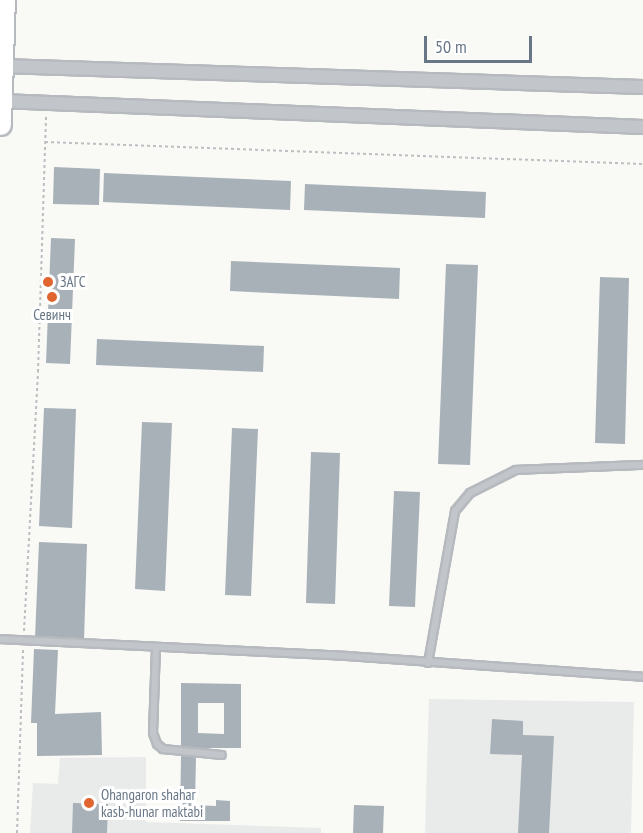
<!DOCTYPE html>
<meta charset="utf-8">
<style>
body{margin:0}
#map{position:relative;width:643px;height:833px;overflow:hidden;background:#f9f9f6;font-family:"PT Sans Narrow",sans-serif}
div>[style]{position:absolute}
.built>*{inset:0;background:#e9ebea}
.building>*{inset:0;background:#a8b1b8}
.path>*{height:2px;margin-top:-1px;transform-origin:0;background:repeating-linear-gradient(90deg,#bcbfc2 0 3px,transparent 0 6px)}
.roads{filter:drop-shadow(2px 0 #b6b9bd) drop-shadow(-2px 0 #b6b9bd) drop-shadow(0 2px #b6b9bd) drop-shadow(0 -2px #b6b9bd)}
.service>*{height:6px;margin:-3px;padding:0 3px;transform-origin:3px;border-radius:3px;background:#c2c6ca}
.minor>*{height:12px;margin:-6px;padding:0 6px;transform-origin:6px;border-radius:6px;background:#c2c6ca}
.trunk>*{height:21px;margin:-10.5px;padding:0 10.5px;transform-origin:10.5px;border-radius:10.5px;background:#fff}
.dots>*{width:16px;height:16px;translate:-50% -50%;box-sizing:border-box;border:3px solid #fff;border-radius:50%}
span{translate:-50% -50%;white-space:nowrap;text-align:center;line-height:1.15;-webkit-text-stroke:6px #fff;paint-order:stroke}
.poi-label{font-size:15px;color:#687787}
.left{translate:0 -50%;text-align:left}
.scale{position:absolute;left:424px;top:36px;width:108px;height:27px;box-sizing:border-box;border:3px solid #687787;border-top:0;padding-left:8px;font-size:18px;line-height:21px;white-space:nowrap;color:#687787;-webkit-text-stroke:4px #fff;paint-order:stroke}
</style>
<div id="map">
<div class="built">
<div style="clip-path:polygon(429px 699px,634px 702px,631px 833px,425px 833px)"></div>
<div style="clip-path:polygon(146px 757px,146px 822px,321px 828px,321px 833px,30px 833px,33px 783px,58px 784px,60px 758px)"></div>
</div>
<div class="building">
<div style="clip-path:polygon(54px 167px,100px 169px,99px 205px,53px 204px)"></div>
<div style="clip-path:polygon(104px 173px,291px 181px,290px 210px,103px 202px)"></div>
<div style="clip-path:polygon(305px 184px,486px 192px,485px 218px,304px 210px)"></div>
<div style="clip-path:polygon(51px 238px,75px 239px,70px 364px,46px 363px)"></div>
<div style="clip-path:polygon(231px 261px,400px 268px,399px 299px,230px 291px)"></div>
<div style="clip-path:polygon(446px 264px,478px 265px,470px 465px,438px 464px)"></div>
<div style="clip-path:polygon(600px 277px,629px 278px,625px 444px,595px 443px)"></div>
<div style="clip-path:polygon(97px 339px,264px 346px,263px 372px,96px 365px)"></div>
<div style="clip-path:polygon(44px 408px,76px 409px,72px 528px,39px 526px)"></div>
<div style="clip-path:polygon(142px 422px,172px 423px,165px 591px,135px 589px)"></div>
<div style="clip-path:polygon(232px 428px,258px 429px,251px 596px,225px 595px)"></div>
<div style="clip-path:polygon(311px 452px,340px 453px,335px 604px,306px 603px)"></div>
<div style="clip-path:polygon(394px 491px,420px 492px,415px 607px,389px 606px)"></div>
<div style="clip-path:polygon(39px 542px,87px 544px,84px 640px,35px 638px)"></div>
<div style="clip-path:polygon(34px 649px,58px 650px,55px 714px,101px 712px,102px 755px,37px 756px,37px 723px,31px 723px)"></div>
<div style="clip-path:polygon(evenodd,181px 683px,241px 684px,241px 748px,181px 748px,181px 683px,198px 703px,224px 703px,224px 734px,198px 733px,198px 703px)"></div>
<div style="clip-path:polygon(492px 719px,523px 721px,523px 735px,554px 736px,549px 833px,518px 833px,522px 755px,490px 754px)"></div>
<div style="clip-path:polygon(181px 756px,196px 756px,195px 805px,216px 806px,216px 800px,230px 801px,230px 821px,180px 821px)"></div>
<div style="clip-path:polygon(73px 803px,108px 804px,107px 833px,72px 833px)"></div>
<div style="clip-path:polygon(354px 805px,384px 806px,383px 833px,353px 833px)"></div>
</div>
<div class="path">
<div style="left:45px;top:142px;width:598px;rotate:2.11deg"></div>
<div style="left:24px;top:631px;width:259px;rotate:-86.9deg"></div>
<div style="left:38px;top:372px;width:257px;rotate:-88.2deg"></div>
<div style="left:17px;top:833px;width:184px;rotate:-88.1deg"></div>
</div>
<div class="roads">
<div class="service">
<div style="left:0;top:639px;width:346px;rotate:2.8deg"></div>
<div style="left:346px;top:656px;width:298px;rotate:4deg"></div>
<div style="left:156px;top:647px;width:86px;rotate:92deg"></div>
<div style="left:153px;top:733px;width:12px;rotate:70deg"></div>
<div style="left:157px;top:744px;width:8px;rotate:40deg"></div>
<div style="left:163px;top:749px;width:59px;rotate:5.8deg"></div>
<div style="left:428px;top:663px;width:154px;rotate:-79.9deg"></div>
<div style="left:455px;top:511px;width:23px;rotate:-50deg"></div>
<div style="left:470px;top:493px;width:51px;rotate:-26.6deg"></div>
<div style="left:516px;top:470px;width:127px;rotate:-2.3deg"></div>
</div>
<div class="minor">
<div style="left:2px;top:66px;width:641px;rotate:1.88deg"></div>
<div style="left:1px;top:101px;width:643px;rotate:2.32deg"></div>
</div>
<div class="trunk">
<div style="left:0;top:124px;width:124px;rotate:-88.2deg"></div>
</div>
</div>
<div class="dots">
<div style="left:48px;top:282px;background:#e0652f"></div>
<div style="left:52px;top:297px;background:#e0652f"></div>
<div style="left:89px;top:803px;background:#e0652f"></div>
</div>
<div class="poi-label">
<span class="left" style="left:60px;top:282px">ЗАГС</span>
<span style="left:52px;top:315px">Севинч</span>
<span class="left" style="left:101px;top:803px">Ohangaron shahar<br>kasb-hunar maktabi</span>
</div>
<div class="scale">50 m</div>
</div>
